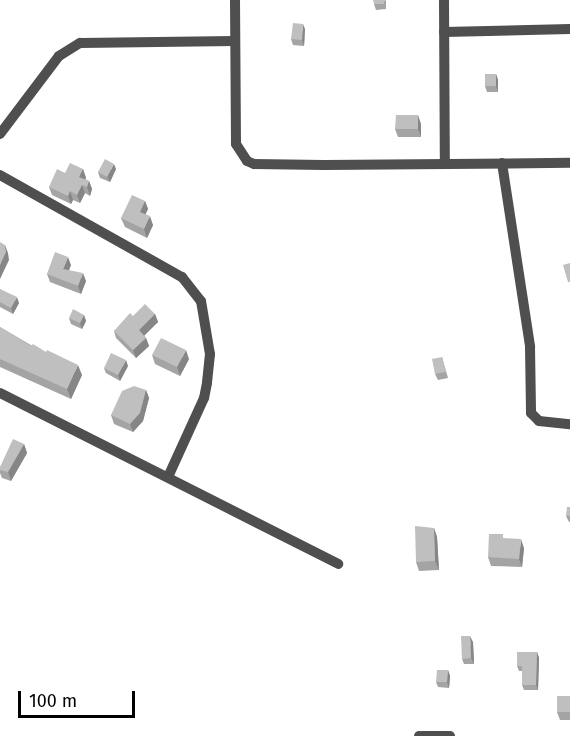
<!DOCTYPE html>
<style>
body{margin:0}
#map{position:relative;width:570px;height:736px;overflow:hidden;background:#fff;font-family:"Fira Sans",sans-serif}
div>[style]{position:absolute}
.minor>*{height:10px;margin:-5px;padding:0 5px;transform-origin:5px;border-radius:5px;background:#4f4f4f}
.wall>*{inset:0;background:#a4a4a4}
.shaded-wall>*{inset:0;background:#868686}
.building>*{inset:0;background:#bfbfbf}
span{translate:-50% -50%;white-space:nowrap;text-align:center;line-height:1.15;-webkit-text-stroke:6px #fff;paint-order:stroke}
.scale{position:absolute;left:18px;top:691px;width:117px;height:27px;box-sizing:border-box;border:3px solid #000;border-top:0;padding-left:8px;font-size:18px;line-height:21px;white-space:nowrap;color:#000;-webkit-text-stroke:4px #fff;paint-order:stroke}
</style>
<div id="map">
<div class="minor">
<div style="left:235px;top:0;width:144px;rotate:89.6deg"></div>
<div style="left:236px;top:144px;width:20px;rotate:57deg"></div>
<div style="left:247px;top:161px;width:8px;rotate:23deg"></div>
<div style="left:254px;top:164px;width:70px;rotate:0.8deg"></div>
<div style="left:324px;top:165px;width:246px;rotate:-0.5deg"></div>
<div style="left:444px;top:0;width:164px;rotate:89.7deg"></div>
<div style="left:444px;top:32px;width:126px;rotate:-1.4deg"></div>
<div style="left:0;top:134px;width:98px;rotate:-52.9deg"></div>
<div style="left:59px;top:56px;width:25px;rotate:-32deg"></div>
<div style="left:80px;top:43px;width:155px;rotate:-0.7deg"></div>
<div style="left:502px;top:163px;width:186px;rotate:81.3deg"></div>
<div style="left:530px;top:347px;width:66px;rotate:89.1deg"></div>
<div style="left:531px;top:413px;width:11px;rotate:45deg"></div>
<div style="left:539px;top:421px;width:31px;rotate:6deg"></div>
<div style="left:0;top:175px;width:209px;rotate:29.3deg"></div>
<div style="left:182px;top:277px;width:31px;rotate:52deg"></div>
<div style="left:201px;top:301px;width:54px;rotate:80.4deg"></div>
<div style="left:210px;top:354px;width:29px;rotate:96deg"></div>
<div style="left:207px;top:383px;width:15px;rotate:101deg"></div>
<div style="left:204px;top:398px;width:87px;rotate:114.5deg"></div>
<div style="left:0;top:393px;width:379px;rotate:26.8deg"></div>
<div style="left:419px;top:736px;width:31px"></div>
</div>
<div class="wall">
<div style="clip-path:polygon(386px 0,386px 9px,376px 10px,374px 4px)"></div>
<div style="clip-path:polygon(305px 29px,304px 46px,293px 45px,291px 39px)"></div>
<div style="clip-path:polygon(496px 74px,498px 80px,498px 92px,487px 92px,485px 86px)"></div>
<div style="clip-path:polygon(421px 124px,421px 137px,398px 137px,395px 129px)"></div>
<div style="clip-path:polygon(83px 169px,86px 178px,85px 179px,89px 181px,92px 189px,90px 196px,85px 193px,80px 203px,73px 200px,71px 204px,52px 195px,49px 187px,65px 173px)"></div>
<div style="clip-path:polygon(116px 169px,110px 182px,100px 178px,98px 172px)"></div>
<div style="clip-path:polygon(145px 201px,148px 209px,145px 214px,153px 225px,147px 238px,125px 227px,121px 218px)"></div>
<div style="clip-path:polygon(71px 265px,69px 270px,86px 281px,81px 294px,50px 282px,47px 274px)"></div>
<div style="clip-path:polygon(0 289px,19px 303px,13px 314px,0 307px)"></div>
<div style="clip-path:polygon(155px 314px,158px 322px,144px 335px,146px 338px,149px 346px,136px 358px,116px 338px,114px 331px,133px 316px)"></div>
<div style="clip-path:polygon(84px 315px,86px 321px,82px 329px,71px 324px,69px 318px)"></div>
<div style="clip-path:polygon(0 327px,82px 375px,71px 399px,0 367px)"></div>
<div style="clip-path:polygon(152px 355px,189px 359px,180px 376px,155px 364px)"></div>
<div style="clip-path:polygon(442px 357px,448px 378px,438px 380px,435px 374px)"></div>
<div style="clip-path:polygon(128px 366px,120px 381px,106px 373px,104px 368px)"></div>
<div style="clip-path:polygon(146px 390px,149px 398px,143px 421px,133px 432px,114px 424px,111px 415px)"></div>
<div style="clip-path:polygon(24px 444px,27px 453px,11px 481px,2px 478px,0 473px,0 467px)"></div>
<div style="clip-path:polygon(570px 507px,570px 522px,569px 522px,566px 516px)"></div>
<div style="clip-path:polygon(434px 528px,437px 537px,439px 570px,419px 571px,416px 562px)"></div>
<div style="clip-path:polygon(524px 548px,522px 567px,491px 566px,488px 557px)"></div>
<div style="clip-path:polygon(473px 642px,474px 664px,464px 664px,462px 659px)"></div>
<div style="clip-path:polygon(537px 652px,539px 658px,538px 690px,524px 690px,522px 685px,522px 671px,519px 671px,517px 666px)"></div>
<div style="clip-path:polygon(448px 670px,450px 676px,449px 688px,438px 687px,436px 682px)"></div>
<div style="clip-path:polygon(570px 696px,570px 720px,560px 720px,557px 712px)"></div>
</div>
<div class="shaded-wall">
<div style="clip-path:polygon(303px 24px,305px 29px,304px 46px,302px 40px)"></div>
<div style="clip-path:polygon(496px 74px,498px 80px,498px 92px,496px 86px)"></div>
<div style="clip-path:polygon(418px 115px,421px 124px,421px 137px,418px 129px)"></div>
<div style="clip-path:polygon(114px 164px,116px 169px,110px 182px,107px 177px)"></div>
<div style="clip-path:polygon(83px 169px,86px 178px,82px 185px,85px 193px,80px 203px,77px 195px,79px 177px)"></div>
<div style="clip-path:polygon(89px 181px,92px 189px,90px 196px,87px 187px)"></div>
<div style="clip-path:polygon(70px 191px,73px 200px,71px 204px,68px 196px)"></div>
<div style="clip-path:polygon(145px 201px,148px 209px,143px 220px,140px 212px)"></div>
<div style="clip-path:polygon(150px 216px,153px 225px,147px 238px,144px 229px)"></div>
<div style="clip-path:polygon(5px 245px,8px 253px,9px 260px,0 279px,0 265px)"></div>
<div style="clip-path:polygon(68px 257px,71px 265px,66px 277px,63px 269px)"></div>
<div style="clip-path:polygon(83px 273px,86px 281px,81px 294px,78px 286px)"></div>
<div style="clip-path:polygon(17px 297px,19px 303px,13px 314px,11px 308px)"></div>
<div style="clip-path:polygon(155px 314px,158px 322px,142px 338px,139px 330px)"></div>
<div style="clip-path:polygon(84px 315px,86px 321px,82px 329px,80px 323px)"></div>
<div style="clip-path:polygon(146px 338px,149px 346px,136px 358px,133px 350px)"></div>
<div style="clip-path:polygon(186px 350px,189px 359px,180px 376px,177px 367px)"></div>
<div style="clip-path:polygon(126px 360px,128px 366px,120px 381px,118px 375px)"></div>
<div style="clip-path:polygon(78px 365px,82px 375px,71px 399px,67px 389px)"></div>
<div style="clip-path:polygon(146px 390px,149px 398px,143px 421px,133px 432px,130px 424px)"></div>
<div style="clip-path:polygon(24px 444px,27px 453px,11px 481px,8px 472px)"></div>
<div style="clip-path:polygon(434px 528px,437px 537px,439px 570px,435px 561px)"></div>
<div style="clip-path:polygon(521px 539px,524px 548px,522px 567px,519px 559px)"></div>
<div style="clip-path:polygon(470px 636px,473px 642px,474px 664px,471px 658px)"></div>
<div style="clip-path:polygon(537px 652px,539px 658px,538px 690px,536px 685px)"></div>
<div style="clip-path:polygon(448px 670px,450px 676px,449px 688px,447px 682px)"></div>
</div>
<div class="building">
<div style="clip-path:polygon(373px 0,384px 0,384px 4px,374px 4px)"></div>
<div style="clip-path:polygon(293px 23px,303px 24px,302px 40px,291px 39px)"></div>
<div style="clip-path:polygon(485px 74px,496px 74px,496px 86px,485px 86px)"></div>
<div style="clip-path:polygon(396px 115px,418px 115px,418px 129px,395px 129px)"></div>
<div style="clip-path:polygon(105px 159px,114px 164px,107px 177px,98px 172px)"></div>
<div style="clip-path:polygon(70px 163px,83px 169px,79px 177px,89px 181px,87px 187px,82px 185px,77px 195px,70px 191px,68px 196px,49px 187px,57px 169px,65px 173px)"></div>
<div style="clip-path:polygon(132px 195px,145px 201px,140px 212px,150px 216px,144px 229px,121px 218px)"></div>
<div style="clip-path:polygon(0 242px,5px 245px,6px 252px,0 265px)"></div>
<div style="clip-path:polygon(55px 252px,68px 257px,63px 269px,83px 273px,78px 286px,47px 274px)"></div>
<div style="clip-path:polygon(570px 263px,570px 282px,568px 282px,563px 265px)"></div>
<div style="clip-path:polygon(0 289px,17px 297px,11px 308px,0 302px)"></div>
<div style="clip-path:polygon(145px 304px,155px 314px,139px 330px,146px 338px,133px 350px,114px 331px,130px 313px,133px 316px)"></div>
<div style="clip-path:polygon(73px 309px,84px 315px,80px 323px,69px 318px)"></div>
<div style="clip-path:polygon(0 327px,31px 346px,33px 344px,46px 352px,47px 350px,78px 365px,67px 389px,0 359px)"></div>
<div style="clip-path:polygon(161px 338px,186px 350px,177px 367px,152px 355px)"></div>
<div style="clip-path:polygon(111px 353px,126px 360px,118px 375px,104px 368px)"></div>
<div style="clip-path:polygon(442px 357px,446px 372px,435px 374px,432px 359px)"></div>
<div style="clip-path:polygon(134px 386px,146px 390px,140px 413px,130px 424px,111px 415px,122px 391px)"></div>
<div style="clip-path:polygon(13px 439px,24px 444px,8px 472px,0 470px,0 467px)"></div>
<div style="clip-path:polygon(567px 507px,570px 507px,570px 516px,566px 516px)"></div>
<div style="clip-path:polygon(415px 526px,434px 528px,435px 561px,416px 562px)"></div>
<div style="clip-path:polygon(489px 534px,503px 534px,503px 538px,521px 539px,519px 559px,488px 557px)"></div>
<div style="clip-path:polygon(461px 636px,470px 636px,471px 658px,462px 659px)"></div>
<div style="clip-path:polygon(517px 652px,537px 652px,536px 685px,522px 685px,522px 666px,517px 666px)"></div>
<div style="clip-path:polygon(437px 670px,448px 670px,447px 682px,436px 682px)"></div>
<div style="clip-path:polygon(557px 696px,570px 696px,570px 712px,557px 712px)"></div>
</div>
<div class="scale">100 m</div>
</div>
